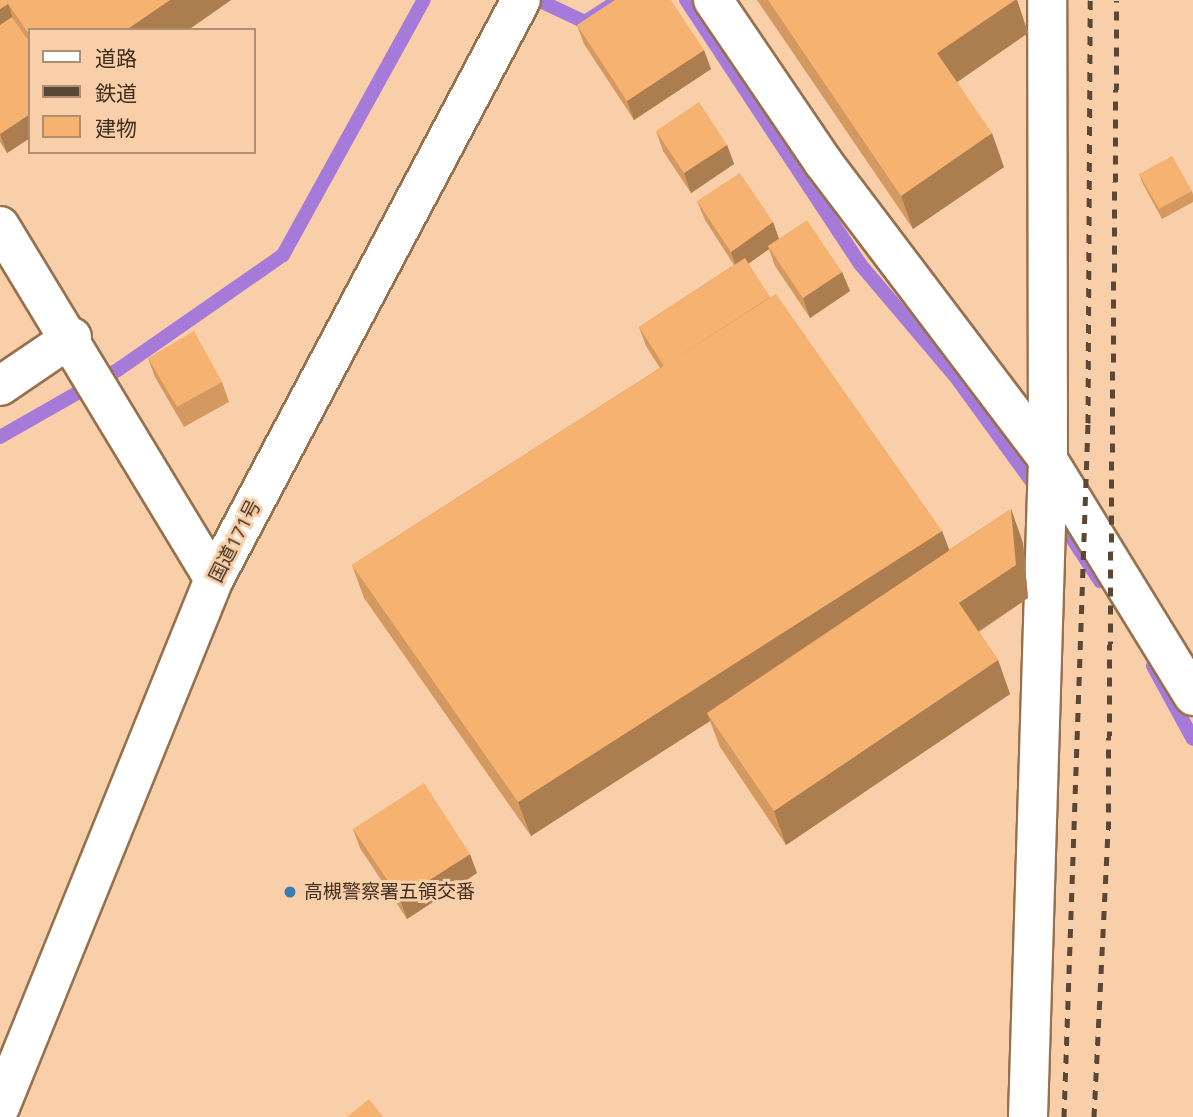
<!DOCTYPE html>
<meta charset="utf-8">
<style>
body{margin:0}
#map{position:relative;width:1193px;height:1117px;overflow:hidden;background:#f8cfa9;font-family:"Open Sans","Noto Sans JP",sans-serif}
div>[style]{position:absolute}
.stream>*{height:14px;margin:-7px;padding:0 7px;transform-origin:7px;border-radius:7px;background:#a67ad8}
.roads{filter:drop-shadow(2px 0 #96714e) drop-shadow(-2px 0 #96714e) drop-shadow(0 2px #96714e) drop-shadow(0 -2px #96714e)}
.minor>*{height:38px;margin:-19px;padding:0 19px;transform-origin:19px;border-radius:19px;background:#fff}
.trunk>*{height:38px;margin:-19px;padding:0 19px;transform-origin:19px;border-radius:19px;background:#fff}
.rail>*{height:5px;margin-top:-2.5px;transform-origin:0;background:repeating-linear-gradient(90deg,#5b4735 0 9px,transparent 0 18px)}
.wall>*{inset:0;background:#d39961}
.shaded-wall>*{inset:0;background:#ac7d4f}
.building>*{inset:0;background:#f5b271}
.dots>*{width:19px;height:19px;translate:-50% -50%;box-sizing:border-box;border:4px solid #f8cfa9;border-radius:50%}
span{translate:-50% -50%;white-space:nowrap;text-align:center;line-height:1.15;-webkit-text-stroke:6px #f8cfa9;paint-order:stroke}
.street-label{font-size:19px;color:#3e2e1f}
.poi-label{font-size:19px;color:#3e2e1f}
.left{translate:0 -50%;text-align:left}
.legend{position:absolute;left:28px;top:28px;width:228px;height:126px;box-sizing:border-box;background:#f8cfa9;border:2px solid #ae8f72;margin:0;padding:9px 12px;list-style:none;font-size:21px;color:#3e2e1f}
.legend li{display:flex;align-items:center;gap:14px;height:35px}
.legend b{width:35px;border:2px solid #ae8f72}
</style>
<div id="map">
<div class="stream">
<div style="left:538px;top:0;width:52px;rotate:25.1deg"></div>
<div style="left:585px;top:22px;width:40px;rotate:-32.9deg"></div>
<div style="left:686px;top:0;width:316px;rotate:56.6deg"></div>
<div style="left:860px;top:264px;width:147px;rotate:49.7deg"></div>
<div style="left:955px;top:376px;width:140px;rotate:54deg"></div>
<div style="left:0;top:437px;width:137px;rotate:-29.7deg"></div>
<div style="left:119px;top:369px;width:200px;rotate:-34.8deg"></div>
<div style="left:283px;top:255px;width:291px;rotate:-61.1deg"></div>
<div style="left:1058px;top:517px;width:77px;rotate:56.7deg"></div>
<div style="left:1153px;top:666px;width:83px;rotate:61.3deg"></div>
</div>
<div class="roads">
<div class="minor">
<div style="left:713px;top:0;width:196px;rotate:55.8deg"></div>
<div style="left:823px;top:162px;width:373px;rotate:52.9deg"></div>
<div style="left:1048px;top:460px;width:277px;rotate:58.4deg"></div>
<div style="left:0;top:226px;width:413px;rotate:58.8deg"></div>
<div style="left:0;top:386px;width:87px;rotate:-34.2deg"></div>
<div style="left:1028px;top:1117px;width:657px;rotate:-88.26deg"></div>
<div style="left:1048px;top:460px;width:460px;rotate:-90.1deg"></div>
</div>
<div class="trunk">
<div style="left:0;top:1107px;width:570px;rotate:-67.94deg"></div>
<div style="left:214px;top:579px;width:655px;rotate:-62.07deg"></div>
</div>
</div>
<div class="rail">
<div style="left:1064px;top:1117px;width:694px;rotate:-88.02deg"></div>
<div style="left:1088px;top:423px;width:423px;rotate:-89.7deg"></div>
<div style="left:1094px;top:1117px;width:287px;rotate:-87.2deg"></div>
<div style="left:1108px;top:830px;width:830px;rotate:-89.38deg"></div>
</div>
<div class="wall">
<div style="clip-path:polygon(0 0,8px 1px,10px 0,231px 0,188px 30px,30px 30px,30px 138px,7px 153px,0 142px)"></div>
<div style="clip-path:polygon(757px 0,1017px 0,1028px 33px,957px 82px,1004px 167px,913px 229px)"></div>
<div style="clip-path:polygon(577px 25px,711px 69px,634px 120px,584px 44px)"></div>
<div style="clip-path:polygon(656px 131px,727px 145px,734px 164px,691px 193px,663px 151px)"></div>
<div style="clip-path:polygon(1139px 174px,1192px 191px,1193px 195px,1193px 202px,1162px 219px,1143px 184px)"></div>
<div style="clip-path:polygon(697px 201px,773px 222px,779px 239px,842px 272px,850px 291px,810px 318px,775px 266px,769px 249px,748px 264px,770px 298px,942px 531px,949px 550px,1011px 509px,1023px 543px,1028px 598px,979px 632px,998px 660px,1010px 694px,786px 845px,720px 747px,710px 721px,531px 836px,364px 598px,352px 565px,660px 368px,646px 346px,639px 327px,734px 265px,705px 220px)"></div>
<div style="clip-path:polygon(148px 358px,222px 382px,229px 402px,184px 427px,155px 377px)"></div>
<div style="clip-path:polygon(353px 829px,477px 873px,407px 919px,360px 848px)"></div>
</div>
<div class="shaded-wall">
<div style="clip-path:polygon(170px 0,231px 0,188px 30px,126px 30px)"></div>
<div style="clip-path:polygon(1015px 0,1017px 0,1028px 33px,950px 87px,937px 53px)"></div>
<div style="clip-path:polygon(8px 4px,15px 24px,0 33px,0 9px)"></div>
<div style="clip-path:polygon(704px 50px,711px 69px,634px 120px,627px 101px)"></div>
<div style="clip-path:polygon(30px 114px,30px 138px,7px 153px,0 134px)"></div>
<div style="clip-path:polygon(992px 133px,1004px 167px,913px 229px,901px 196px)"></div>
<div style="clip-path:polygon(727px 145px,734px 164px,691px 193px,684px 173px)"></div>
<div style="clip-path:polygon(773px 222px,780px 242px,768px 246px,769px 249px,738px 271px,731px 252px)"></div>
<div style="clip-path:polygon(842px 272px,850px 291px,810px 318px,803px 298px)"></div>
<div style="clip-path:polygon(1011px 509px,1023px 543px,1028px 598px,971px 636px,959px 603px)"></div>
<div style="clip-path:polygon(942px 531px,955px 565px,707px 713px,710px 721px,531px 836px,518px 802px)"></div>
<div style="clip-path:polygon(998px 660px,1010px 694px,786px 845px,774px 811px)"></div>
<div style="clip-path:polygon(470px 854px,477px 873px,407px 919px,400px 899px)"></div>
</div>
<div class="building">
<div style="clip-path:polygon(0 0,8px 0,8px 1px,7px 2px,8px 4px,0 9px)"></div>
<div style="clip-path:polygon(10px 0,170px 0,126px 30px,30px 30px,30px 36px,7px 2px)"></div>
<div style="clip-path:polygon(615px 0,671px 0,704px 50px,627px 101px,577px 25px)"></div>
<div style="clip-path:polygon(768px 0,1015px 0,937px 53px,992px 133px,901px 196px)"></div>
<div style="clip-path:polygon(12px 17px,30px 43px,30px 114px,0 134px,0 25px)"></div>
<div style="clip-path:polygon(699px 102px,727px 145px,684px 173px,656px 131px)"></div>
<div style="clip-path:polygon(1172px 156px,1192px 191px,1159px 209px,1139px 174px)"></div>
<div style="clip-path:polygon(740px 173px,773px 222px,731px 252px,697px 201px)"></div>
<div style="clip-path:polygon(807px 220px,842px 272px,803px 298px,768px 246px)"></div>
<div style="clip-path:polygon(745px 258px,770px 297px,664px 366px,639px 327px)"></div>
<div style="clip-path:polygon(776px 294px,942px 531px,518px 802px,352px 565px)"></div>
<div style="clip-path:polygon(194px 331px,222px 382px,177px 407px,148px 358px)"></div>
<div style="clip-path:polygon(1011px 509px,1016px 565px,959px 603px,998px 660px,774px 811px,707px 713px)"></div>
<div style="clip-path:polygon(424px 783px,470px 854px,400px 899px,353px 829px)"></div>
<div style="clip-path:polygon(369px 1099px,383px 1117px,347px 1117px)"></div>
</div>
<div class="dots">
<div style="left:290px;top:892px;background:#387db2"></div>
</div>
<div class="street-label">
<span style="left:235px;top:541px;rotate:-63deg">国道171号</span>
</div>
<div class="poi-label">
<span class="left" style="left:304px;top:892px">高槻警察署五領交番</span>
</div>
<ul class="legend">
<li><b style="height:9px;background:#fff"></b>道路</li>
<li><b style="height:9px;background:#5b4735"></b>鉄道</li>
<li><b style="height:19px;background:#f5b271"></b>建物</li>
</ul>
</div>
